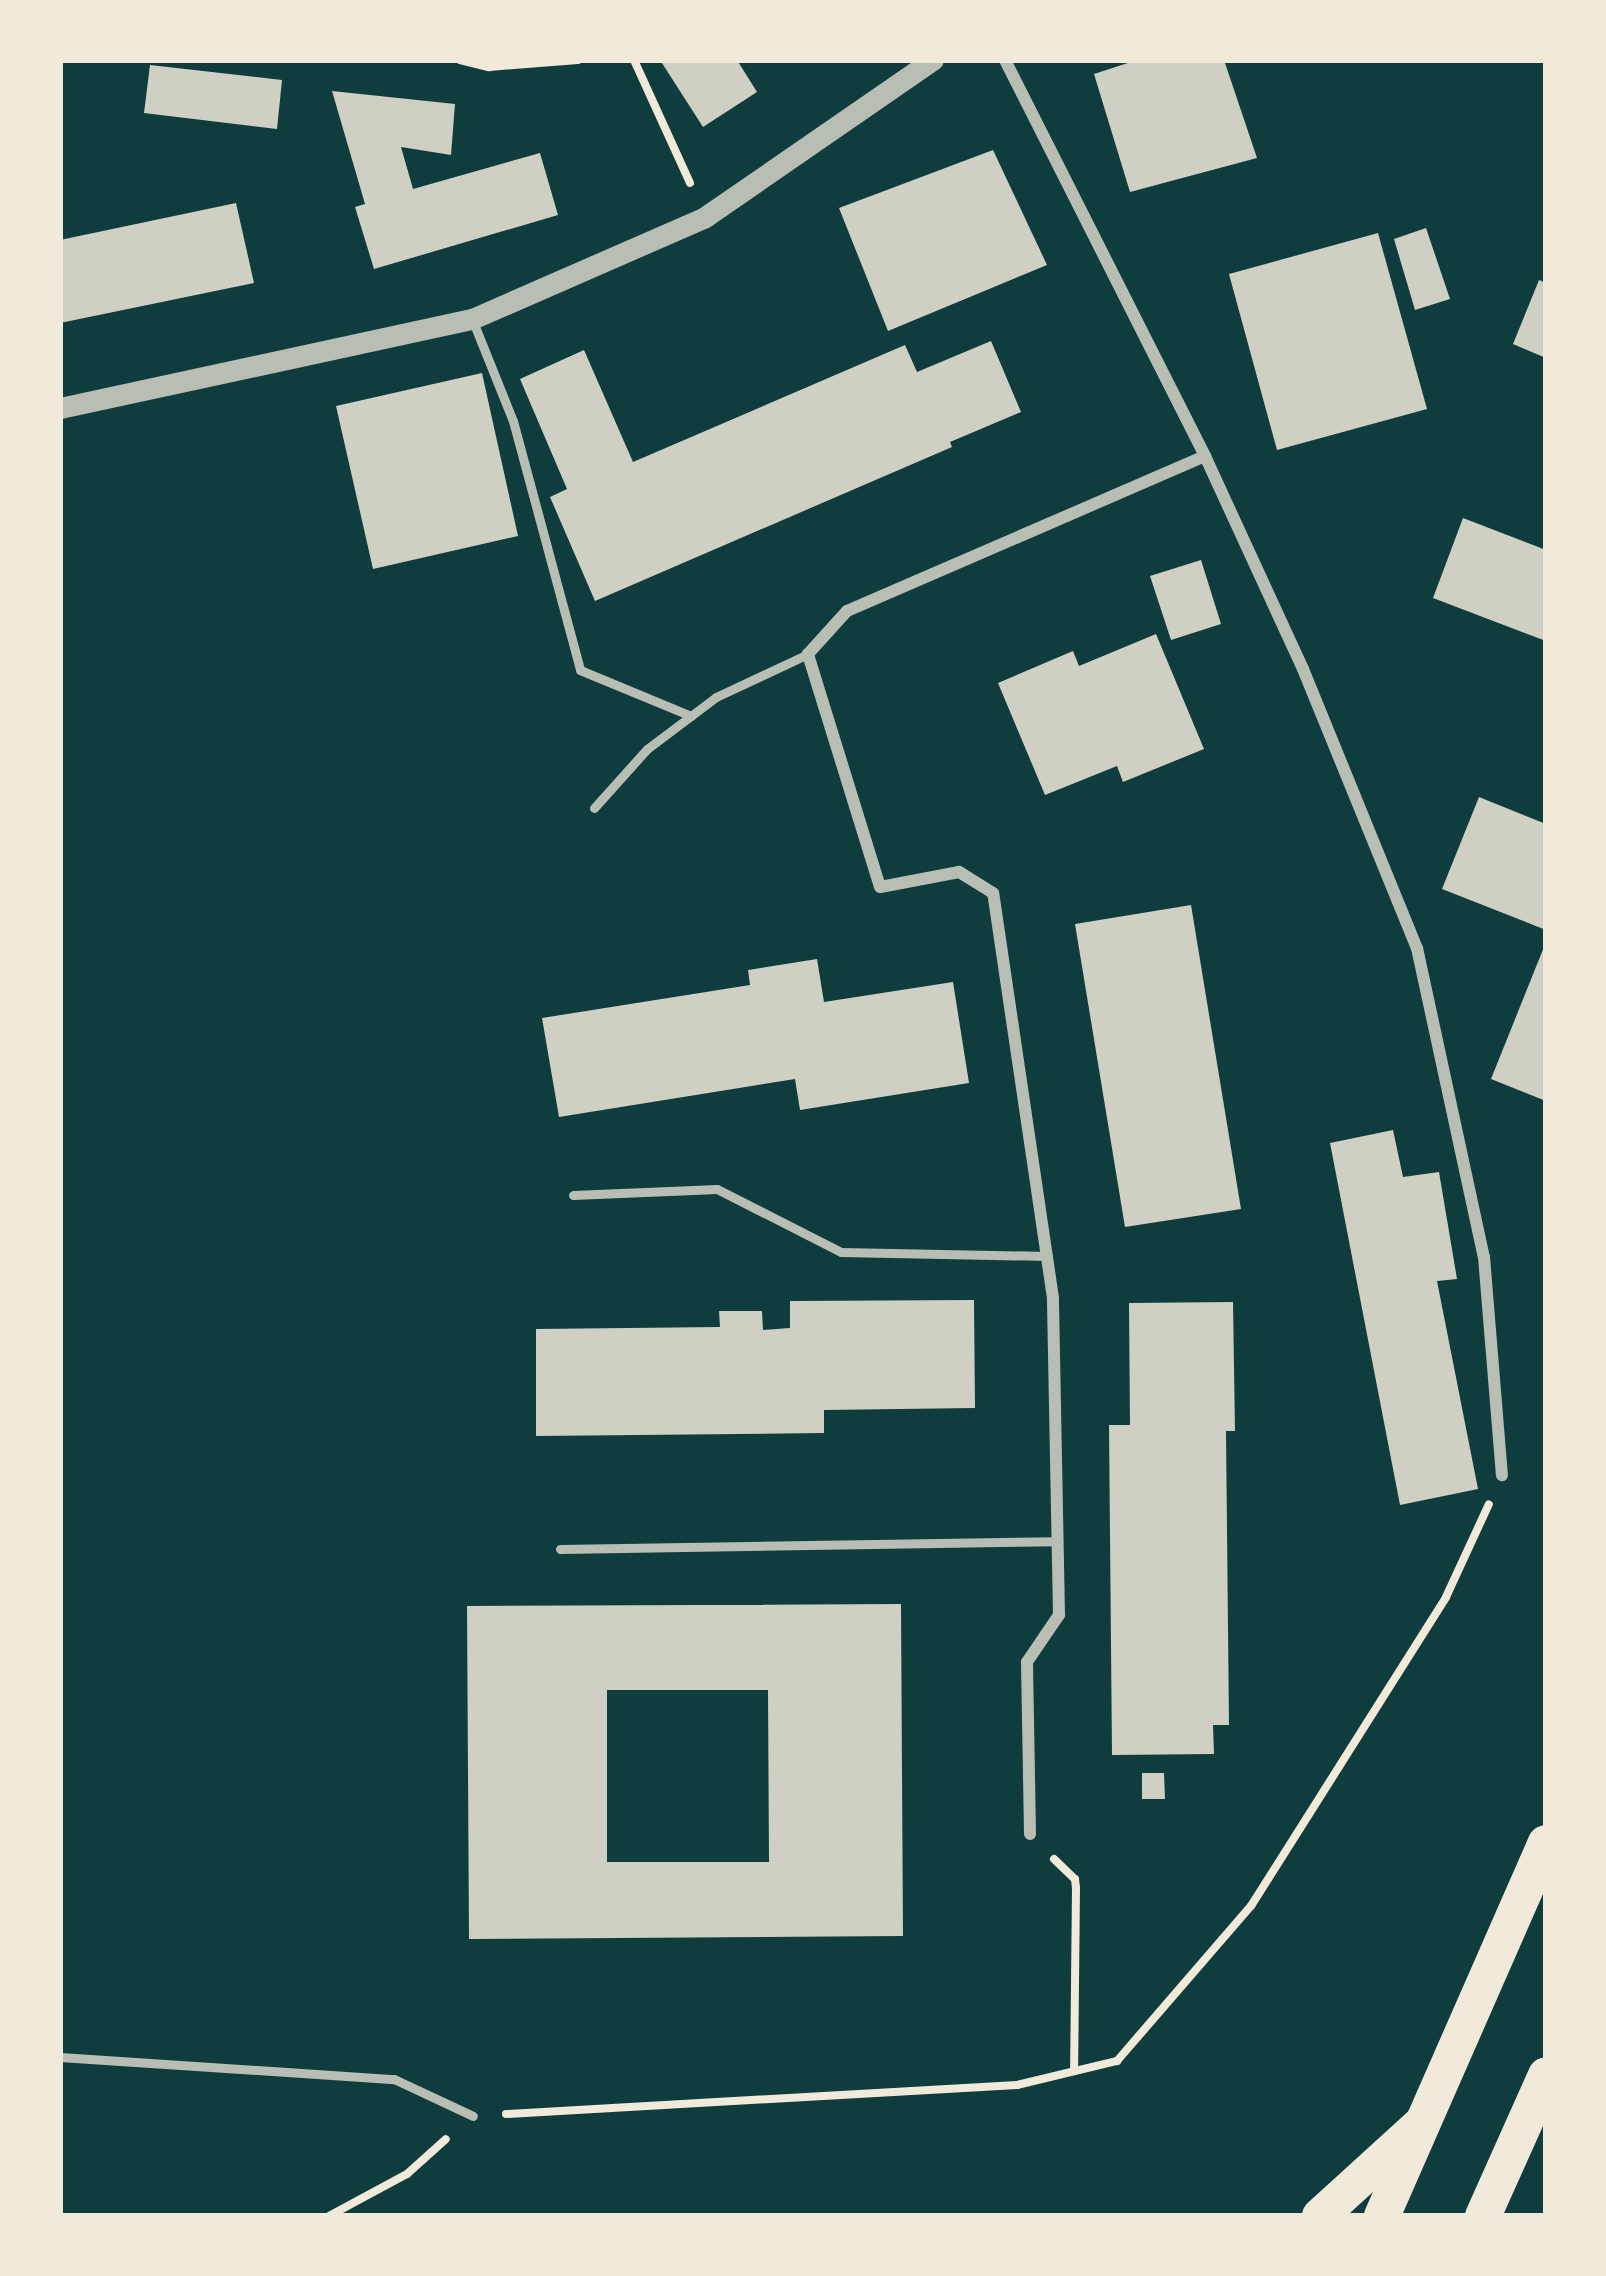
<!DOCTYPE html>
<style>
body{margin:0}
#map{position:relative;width:1606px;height:2276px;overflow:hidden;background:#0f3d3e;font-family:"Fira Sans Condensed",sans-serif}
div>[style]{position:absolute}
.building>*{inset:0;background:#cfcfc3}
.path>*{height:8px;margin:-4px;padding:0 4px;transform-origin:4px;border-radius:4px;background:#f1e9da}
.service>*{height:9px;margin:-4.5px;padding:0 4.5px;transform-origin:4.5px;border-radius:4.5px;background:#b8beb3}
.minor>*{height:12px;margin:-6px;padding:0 6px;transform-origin:6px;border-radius:6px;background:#b8beb3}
.tertiary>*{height:21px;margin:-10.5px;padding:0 10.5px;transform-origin:10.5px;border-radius:10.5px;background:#b8beb3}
.motorway>*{height:36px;margin:-18px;padding:0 18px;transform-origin:18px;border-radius:18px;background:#f1e9da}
span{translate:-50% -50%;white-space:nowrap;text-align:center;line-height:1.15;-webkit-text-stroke:9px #f1e9da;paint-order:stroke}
.frame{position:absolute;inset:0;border:63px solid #f1e9da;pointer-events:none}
</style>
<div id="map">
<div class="building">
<div style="clip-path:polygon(660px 60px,737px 60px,757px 92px,703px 127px)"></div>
<div style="clip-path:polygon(1137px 60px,1224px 60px,1257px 158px,1130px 192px,1094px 74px)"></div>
<div style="clip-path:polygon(150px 65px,282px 80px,277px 129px,144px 113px)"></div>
<div style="clip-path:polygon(332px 91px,455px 104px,451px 155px,401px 147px,413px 189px,540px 153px,558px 215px,374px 269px,355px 207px,365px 204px)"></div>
<div style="clip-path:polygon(993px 150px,1047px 265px,888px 331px,839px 208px)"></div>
<div style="clip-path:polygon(236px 203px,254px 283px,60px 323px,60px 240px)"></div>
<div style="clip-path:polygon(1426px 228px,1450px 299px,1415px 310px,1394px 239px)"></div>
<div style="clip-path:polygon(1378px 233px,1427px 409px,1277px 450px,1229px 274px)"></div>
<div style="clip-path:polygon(1539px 280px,1546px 283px,1546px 358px,1513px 344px)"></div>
<div style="clip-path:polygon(991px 341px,1021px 412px,950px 442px,952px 447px,595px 601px,550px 497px,567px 489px,520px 379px,584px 350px,633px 462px,905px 345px,917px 372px)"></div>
<div style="clip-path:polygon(482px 373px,518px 536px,373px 569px,336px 406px)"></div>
<div style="clip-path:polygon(1463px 518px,1546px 550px,1546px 641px,1433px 598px)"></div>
<div style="clip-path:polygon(1201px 560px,1221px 624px,1171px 640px,1150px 576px)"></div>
<div style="clip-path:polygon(1156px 634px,1204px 749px,1123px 782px,1117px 766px,1045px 795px,998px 683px,1073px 651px,1079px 666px)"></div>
<div style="clip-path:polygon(1479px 797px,1546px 824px,1546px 930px,1442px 889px)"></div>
<div style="clip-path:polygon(1191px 905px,1241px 1209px,1125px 1227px,1075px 924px)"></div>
<div style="clip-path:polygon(1546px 942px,1546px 1101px,1491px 1079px)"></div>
<div style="clip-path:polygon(817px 959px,824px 1002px,953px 982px,969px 1083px,800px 1110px,795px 1079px,559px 1117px,542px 1018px,750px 985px,748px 970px)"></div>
<div style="clip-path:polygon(1393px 1130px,1403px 1177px,1439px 1172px,1457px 1279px,1437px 1281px,1478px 1489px,1400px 1505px,1330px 1143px)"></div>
<div style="clip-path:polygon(974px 1300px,975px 1408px,824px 1410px,824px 1433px,536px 1436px,536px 1329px,720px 1327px,719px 1311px,762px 1311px,763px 1330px,790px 1328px,790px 1301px)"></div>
<div style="clip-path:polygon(1233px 1302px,1235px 1431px,1226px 1431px,1229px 1725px,1213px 1725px,1214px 1754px,1112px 1755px,1109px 1425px,1130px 1425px,1129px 1303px)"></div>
<div style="clip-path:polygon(evenodd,901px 1604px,903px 1936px,469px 1939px,467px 1606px,901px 1604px,607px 1690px,768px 1690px,769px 1862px,607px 1862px,607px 1690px)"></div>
<div style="clip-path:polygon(1142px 1773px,1164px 1773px,1165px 1799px,1142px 1799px)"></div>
</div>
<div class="path">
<div style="left:460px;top:60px;width:30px;rotate:14deg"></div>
<div style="left:489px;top:67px;width:89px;rotate:-4.5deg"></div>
<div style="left:634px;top:60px;width:135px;rotate:65.5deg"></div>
<div style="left:1054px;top:1859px;width:29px;rotate:44deg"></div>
<div style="left:1075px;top:1879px;width:9px;rotate:84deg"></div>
<div style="left:1076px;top:1888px;width:182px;rotate:90.6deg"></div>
<div style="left:506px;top:2114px;width:512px;rotate:-3.25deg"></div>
<div style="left:1017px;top:2085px;width:103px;rotate:-13.5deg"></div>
<div style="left:1117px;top:2061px;width:205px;rotate:-49.2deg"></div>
<div style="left:1251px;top:1906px;width:365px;rotate:-57.7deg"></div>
<div style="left:1446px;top:1597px;width:102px;rotate:-65.2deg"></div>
<div style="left:329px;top:2216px;width:89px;rotate:-28.3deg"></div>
<div style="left:407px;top:2174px;width:52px;rotate:-41.9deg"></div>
</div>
<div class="service">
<div style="left:472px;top:319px;width:110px;rotate:68.1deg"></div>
<div style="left:513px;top:421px;width:258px;rotate:74.9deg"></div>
<div style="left:580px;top:670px;width:120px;rotate:22.5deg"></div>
<div style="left:594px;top:808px;width:79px;rotate:-48.1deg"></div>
<div style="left:647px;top:749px;width:86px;rotate:-37deg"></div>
<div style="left:716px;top:697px;width:102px;rotate:-25.1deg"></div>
<div style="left:573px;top:1195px;width:144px;rotate:-2.4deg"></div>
<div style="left:717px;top:1189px;width:139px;rotate:26.9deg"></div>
<div style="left:841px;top:1252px;width:207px;rotate:1.1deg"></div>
<div style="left:560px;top:1549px;width:498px;rotate:-0.9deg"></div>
<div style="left:60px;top:2057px;width:335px;rotate:3.8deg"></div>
<div style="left:394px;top:2079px;width:87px;rotate:25.1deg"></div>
</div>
<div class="minor">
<div style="left:1005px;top:60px;width:444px;rotate:63.2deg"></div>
<div style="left:1205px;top:456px;width:234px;rotate:65.3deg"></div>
<div style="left:1303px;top:669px;width:301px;rotate:67.8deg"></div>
<div style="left:1417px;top:948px;width:316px;rotate:77.8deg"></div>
<div style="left:1484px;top:1257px;width:219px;rotate:85.3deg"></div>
<div style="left:1030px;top:1834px;width:172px;rotate:-91deg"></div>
<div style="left:1027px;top:1662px;width:57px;rotate:-55.8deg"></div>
<div style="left:1059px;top:1615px;width:317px;rotate:-91.1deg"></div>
<div style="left:1053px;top:1298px;width:409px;rotate:-98.4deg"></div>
<div style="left:993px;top:893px;width:40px;rotate:-148deg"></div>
<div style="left:959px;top:872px;width:80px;rotate:169.2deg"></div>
<div style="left:880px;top:887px;width:244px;rotate:-107.2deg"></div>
<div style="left:808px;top:654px;width:58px;rotate:-47.8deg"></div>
<div style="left:847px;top:611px;width:390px;rotate:-23.4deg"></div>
</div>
<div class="tertiary">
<div style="left:60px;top:408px;width:422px;rotate:-12.2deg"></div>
<div style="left:472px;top:319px;width:254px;rotate:-23.6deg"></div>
<div style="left:705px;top:217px;width:277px;rotate:-34.6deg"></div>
</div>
<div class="motorway">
<div style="left:1320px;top:2216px;width:137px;rotate:-42.3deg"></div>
<div style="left:1382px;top:2216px;width:407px;rotate:-66.3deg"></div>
<div style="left:1483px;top:2216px;width:154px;rotate:-65.9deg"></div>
</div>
<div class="frame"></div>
</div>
